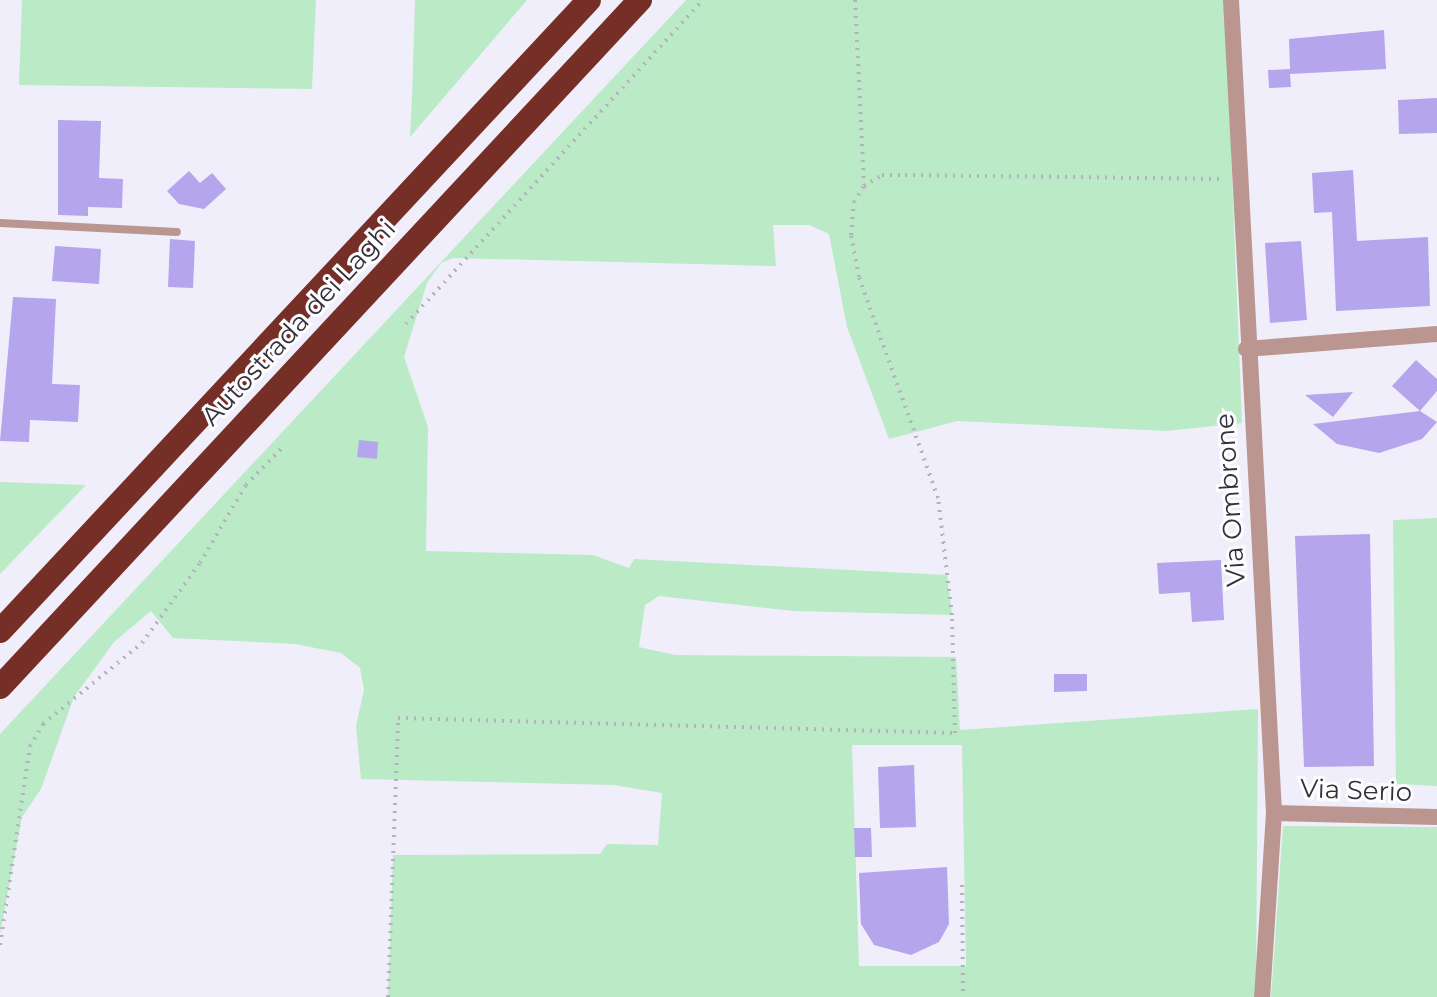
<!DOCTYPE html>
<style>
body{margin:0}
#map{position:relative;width:1437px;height:997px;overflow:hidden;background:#f0eefb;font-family:Montserrat,sans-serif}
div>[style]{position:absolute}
.green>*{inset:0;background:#bbeac7}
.building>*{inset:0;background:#b4a5ec}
.path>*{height:4px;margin-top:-2px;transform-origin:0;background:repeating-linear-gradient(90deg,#b4b2bf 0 2px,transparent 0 8px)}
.lane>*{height:8px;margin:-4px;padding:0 4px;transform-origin:4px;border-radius:4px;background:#bb9690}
.street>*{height:16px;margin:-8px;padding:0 8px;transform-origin:8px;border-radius:8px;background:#bb9690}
.highway>*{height:24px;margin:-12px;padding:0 12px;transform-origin:12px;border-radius:12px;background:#762f27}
span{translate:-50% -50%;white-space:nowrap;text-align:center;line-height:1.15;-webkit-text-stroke:6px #fdfdfd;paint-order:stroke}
.street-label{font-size:26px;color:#33303d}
</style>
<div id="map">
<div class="green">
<div style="clip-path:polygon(22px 0,316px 0,312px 89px,19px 85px)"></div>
<div style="clip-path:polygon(415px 0,527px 0,410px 137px,412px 97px)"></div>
<div style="clip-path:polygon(evenodd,686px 0,1225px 0,1242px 423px,1166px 431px,957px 421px,889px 439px,847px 327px,829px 234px,809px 225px,773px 225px,776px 266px,453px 258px,441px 263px,427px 283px,404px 357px,428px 427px,426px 551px,593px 555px,629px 568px,634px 559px,947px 575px,952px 615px,794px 611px,659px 596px,645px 605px,639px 647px,675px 655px,956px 657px,960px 730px,1258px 709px,1256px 997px,388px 997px,393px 855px,600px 854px,607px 844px,658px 845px,662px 793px,613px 785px,361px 779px,356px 726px,364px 690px,360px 668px,341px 653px,295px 644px,173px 638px,151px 611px,114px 642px,74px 697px,41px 789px,22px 817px,0 934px,0 734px,686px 0,852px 745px,962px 745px,966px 966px,859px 966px,852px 745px)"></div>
<div style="clip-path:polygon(0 482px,86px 485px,0 574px)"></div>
<div style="clip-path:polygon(1437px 518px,1437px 786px,1396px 784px,1393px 520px)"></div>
<div style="clip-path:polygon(1283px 826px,1437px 827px,1437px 997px,1271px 997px)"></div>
</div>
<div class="building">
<div style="clip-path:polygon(1384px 30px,1386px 69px,1290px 74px,1291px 87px,1269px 88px,1268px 70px,1290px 69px,1289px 39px)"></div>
<div style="clip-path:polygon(1437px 98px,1437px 133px,1399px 134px,1398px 100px)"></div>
<div style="clip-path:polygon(58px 120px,101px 121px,99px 178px,123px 179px,122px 208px,88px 207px,88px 216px,58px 215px)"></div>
<div style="clip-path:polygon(1353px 170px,1357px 241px,1428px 237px,1430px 306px,1336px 311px,1332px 212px,1314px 213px,1312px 173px)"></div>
<div style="clip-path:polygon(189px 171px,200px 183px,212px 173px,226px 189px,204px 209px,179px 204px,167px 191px)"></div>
<div style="clip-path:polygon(170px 239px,195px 241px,193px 288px,168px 287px)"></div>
<div style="clip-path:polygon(1301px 241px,1307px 320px,1270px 323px,1265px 243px)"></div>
<div style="clip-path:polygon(55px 246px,101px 249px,99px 284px,52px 281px)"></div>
<div style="clip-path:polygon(13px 297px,56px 299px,52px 384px,80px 385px,78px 422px,30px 420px,29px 442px,0 441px)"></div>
<div style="clip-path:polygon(1416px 360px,1437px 379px,1437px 391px,1420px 411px,1437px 422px,1422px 439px,1379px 453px,1337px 444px,1313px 424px,1420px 411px,1392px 386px)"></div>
<div style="clip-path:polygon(1353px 392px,1333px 417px,1305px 395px)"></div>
<div style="clip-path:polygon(359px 440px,378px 442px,377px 459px,357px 457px)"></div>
<div style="clip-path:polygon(1370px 534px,1374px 766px,1304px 767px,1295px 536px)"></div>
<div style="clip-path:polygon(1221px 560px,1224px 620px,1192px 622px,1190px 592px,1159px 594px,1157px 563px)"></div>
<div style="clip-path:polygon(1054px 674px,1087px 674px,1087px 691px,1054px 692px)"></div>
<div style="clip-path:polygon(914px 765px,916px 827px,880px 828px,878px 767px)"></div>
<div style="clip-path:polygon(854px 828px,871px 828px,872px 857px,855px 857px)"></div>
<div style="clip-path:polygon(947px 867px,949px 924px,939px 942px,911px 955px,874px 945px,861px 924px,859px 873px)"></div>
</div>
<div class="path">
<div style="left:855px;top:0;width:185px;rotate:87.2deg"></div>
<div style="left:406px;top:324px;width:440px;rotate:-47.5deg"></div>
<div style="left:962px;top:885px;width:112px;rotate:89.5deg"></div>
<div style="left:0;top:945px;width:201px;rotate:-81.4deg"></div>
<div style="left:30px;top:746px;width:26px;rotate:-59deg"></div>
<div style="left:43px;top:724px;width:128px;rotate:-39.3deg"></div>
<div style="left:142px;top:643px;width:99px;rotate:-54.1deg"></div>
<div style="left:200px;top:563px;width:91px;rotate:-59.5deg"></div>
<div style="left:246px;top:485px;width:52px;rotate:-45.8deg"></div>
<div style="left:388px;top:997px;width:279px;rotate:-87.9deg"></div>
<div style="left:398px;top:718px;width:557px;rotate:1.54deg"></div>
<div style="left:955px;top:733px;width:118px;rotate:-91.5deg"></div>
<div style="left:952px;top:615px;width:118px;rotate:-96.8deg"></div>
<div style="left:938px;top:498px;width:235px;rotate:-109.7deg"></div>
<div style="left:859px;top:277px;width:43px;rotate:-100.8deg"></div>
<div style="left:851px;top:235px;width:33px;rotate:-85deg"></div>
<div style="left:854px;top:202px;width:19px;rotate:-58deg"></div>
<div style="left:864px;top:186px;width:21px;rotate:-31deg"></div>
<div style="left:882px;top:175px;width:23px"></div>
<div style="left:905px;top:175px;width:320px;rotate:0.7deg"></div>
</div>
<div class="lane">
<div style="left:0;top:223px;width:177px;rotate:2.9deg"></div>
</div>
<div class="street">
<div style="left:1231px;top:0;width:814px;rotate:86.97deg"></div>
<div style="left:1274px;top:813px;width:184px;rotate:93.7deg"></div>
<div style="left:1246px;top:349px;width:192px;rotate:-4.5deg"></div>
<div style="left:1274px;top:813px;width:163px;rotate:1.4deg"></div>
</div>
<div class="highway">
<div style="left:0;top:631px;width:863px;rotate:-46.97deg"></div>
<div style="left:0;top:687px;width:939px;rotate:-47.03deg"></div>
</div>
<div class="street-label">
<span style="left:299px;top:323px;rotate:-47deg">Autostrada dei Laghi</span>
<span style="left:1231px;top:500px;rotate:-94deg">Via Ombrone</span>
<span style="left:1356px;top:791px;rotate:2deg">Via Serio</span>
</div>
</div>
